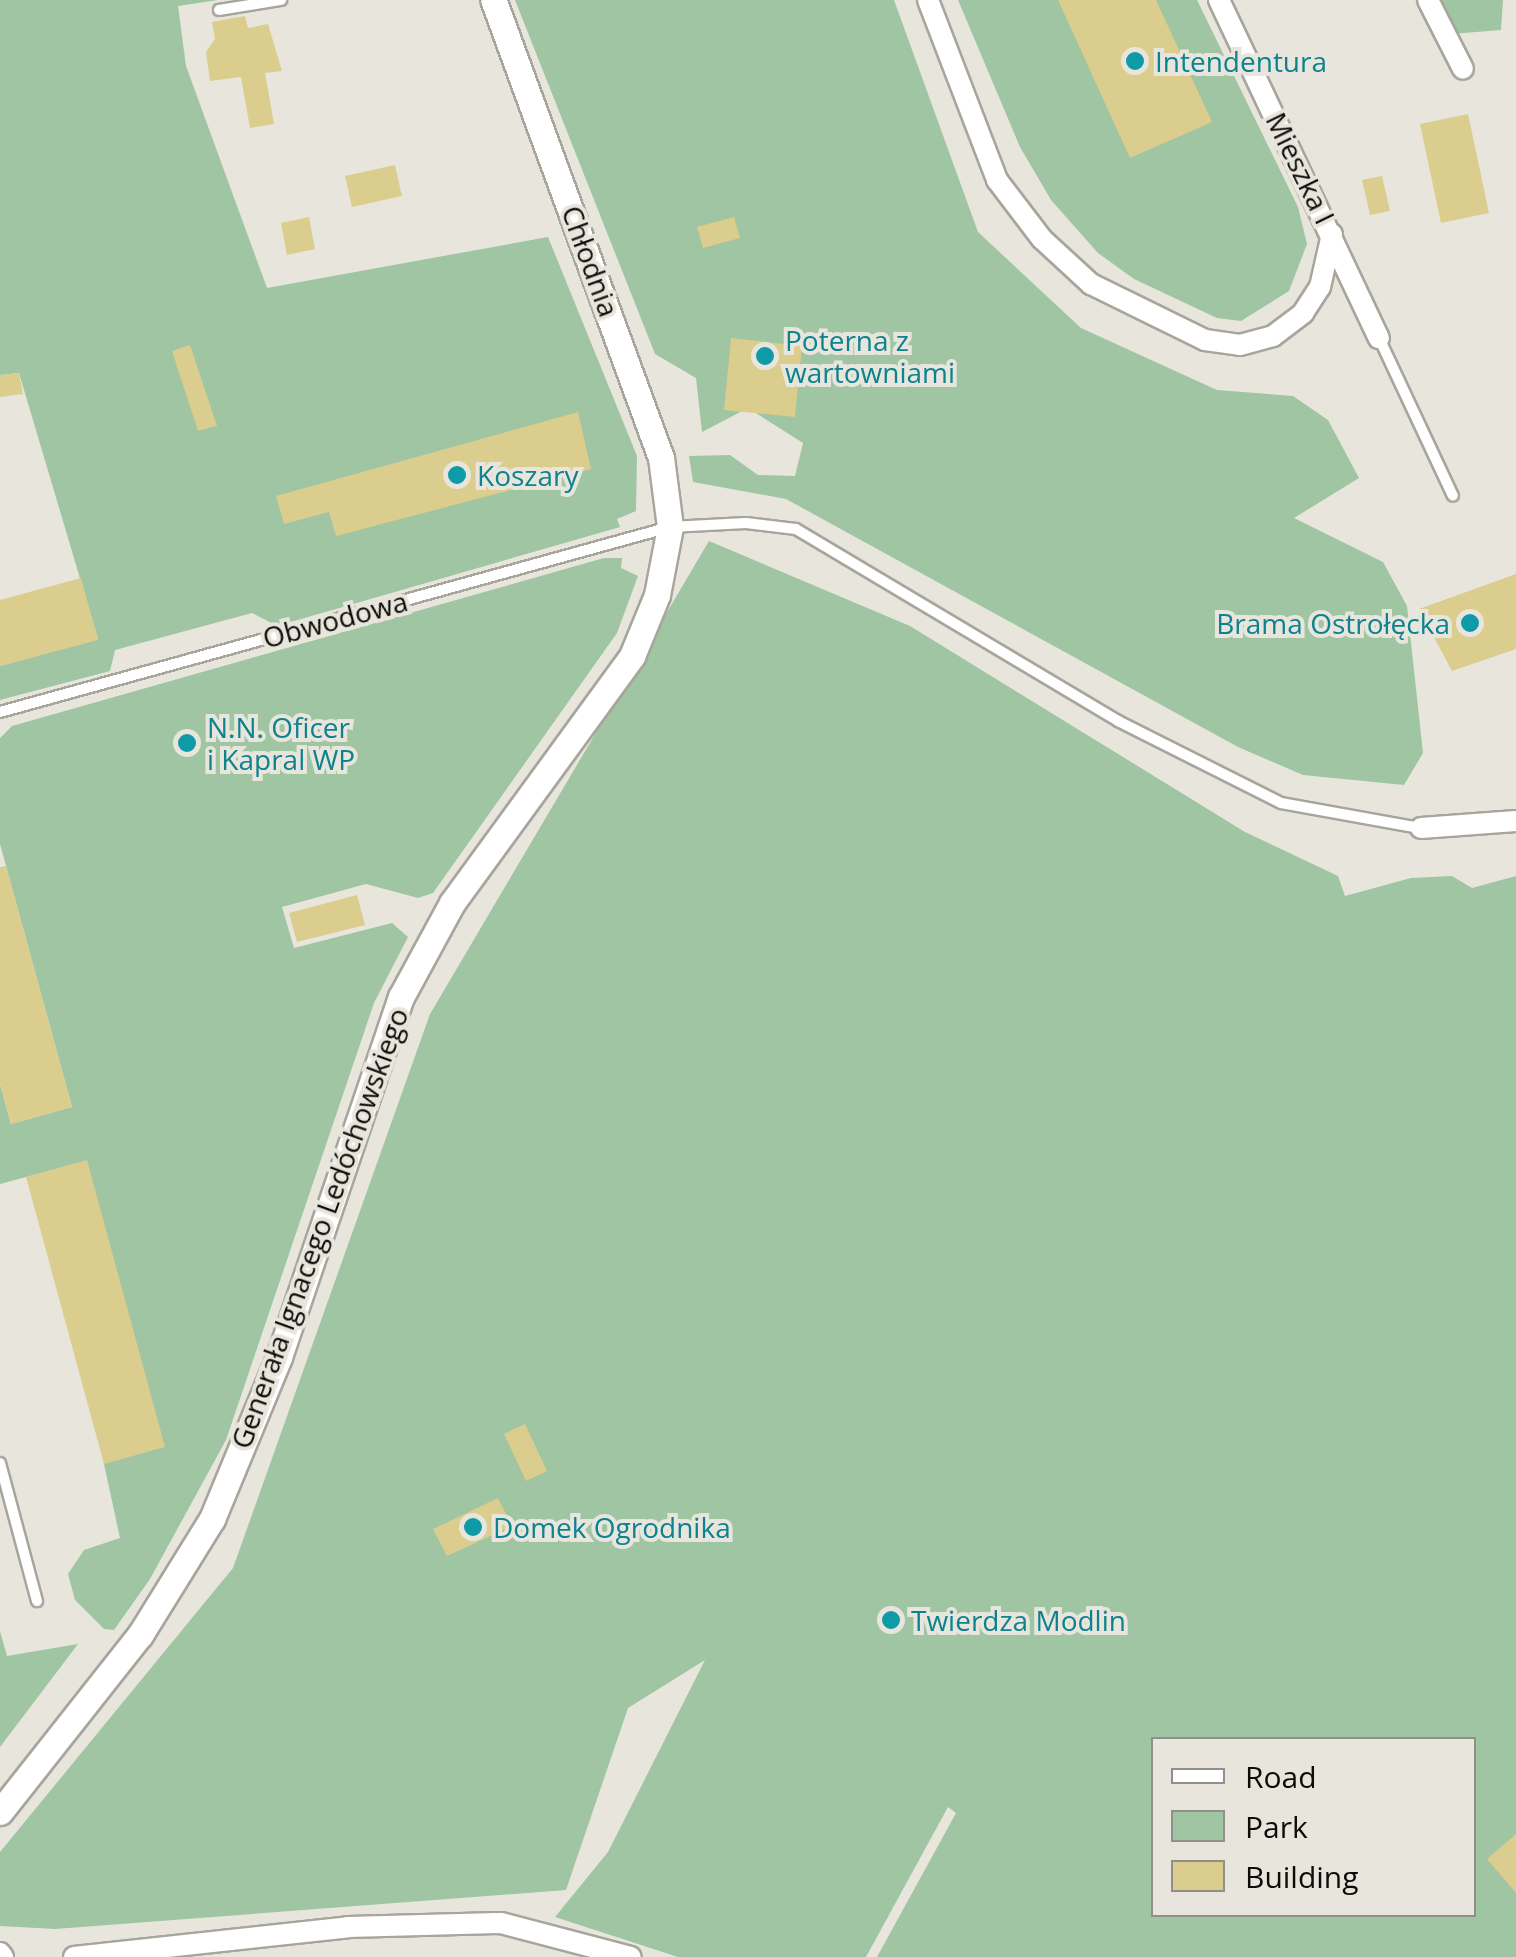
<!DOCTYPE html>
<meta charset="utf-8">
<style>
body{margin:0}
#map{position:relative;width:1516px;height:1957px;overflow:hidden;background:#e8e6dc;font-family:"Open Sans",sans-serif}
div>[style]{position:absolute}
.green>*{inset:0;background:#9fc5a2}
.building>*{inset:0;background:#dbcd8d}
.roads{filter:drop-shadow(2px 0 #a7a59c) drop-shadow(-2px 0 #a7a59c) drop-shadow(0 2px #a7a59c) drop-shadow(0 -2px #a7a59c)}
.service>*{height:10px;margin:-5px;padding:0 5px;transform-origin:5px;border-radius:5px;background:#fff}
.minor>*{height:20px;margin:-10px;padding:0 10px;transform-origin:10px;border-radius:10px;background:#fff}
.tertiary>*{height:25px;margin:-12.5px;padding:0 12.5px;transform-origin:12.5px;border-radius:12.5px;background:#fff}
.dots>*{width:28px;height:28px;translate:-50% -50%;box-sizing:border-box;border:5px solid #e8e6dc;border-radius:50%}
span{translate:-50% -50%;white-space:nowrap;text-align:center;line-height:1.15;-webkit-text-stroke:8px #e8e6dc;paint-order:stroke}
.culture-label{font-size:28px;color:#0d838f}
.left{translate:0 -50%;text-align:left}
.right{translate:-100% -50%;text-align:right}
.street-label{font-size:28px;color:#0d0c09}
.legend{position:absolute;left:1151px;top:1737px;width:325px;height:180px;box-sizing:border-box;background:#e8e6dc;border:2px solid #908f88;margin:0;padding:12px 18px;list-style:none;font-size:30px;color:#0d0c09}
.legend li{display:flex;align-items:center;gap:20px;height:50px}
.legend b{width:50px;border:2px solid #908f88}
</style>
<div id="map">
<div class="green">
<div style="clip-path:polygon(0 0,218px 0,178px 6px,186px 66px,267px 288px,548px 237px,637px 456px,636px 511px,617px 519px,620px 527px,277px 626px,252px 613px,115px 650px,110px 671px,0 700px,0 666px,98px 639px,19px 373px,0 375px)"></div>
<div style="clip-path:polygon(515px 0,894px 0,978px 232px,1081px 328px,1217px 390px,1293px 396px,1328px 420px,1359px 478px,1294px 518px,1383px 562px,1407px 606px,1423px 753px,1404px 785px,1303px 775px,1238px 747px,786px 499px,693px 482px,689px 456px,730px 455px,758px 475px,795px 476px,803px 443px,748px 408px,702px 432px,696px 378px,655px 354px)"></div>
<div style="clip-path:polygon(958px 0,1197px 0,1298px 207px,1307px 244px,1289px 291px,1241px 321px,1217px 318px,1134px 279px,1098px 253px,1051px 200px,1020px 147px)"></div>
<div style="clip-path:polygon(1428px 0,1503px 0,1501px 30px,1439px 35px)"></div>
<div style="clip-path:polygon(evenodd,709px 541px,910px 626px,1245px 832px,1338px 876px,1345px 896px,1411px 878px,1452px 876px,1472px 888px,1516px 876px,1516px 1957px,877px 1957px,956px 1813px,948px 1807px,866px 1957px,678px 1957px,555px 1917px,608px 1852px,705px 1660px,628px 1708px,566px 1890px,55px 1929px,0 1926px,0 1852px,233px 1568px,430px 1014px,709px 541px,1154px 1740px,1474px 1740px,1474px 1914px,1154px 1914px,1154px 1740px)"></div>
<div style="clip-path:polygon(604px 558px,622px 558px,621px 568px,638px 576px,617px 633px,433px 893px,418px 898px,366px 884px,282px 907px,294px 948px,392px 923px,408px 937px,374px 1003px,226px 1440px,150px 1579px,114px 1630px,104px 1629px,75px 1600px,68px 1574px,84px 1550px,120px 1538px,104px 1464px,86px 1161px,0 1184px,0 1084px,11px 1124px,72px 1107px,0 844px,0 738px,12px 726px)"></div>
<div style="clip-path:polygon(0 1631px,7px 1656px,78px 1644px,0 1747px)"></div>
</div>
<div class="building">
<div style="clip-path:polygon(1058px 0,1156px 0,1212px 122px,1130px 158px)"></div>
<div style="clip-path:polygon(245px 16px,248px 28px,268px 24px,282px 71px,265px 73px,274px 124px,250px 128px,241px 77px,210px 81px,206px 52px,215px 39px,212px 22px)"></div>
<div style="clip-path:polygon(1468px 114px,1489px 213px,1441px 223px,1420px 124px)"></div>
<div style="clip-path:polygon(395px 165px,402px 196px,352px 207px,345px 176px)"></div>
<div style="clip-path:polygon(1382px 176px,1390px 211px,1370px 215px,1362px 180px)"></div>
<div style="clip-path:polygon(309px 217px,315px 249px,287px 255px,281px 223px)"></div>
<div style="clip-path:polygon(734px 217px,740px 238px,703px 248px,697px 227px)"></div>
<div style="clip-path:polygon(731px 338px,802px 346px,795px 417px,724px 410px)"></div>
<div style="clip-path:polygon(190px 345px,217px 426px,198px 431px,172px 351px)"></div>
<div style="clip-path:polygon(19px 373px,23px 394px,0 397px,0 375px)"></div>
<div style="clip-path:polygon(578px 412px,591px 469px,336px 536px,329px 512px,284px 524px,276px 496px)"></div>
<div style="clip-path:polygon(1516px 574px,1516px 649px,1452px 671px,1419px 609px)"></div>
<div style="clip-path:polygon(81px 578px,98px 640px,0 666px,0 600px)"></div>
<div style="clip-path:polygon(6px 866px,72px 1107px,11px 1124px,0 1084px,0 867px)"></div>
<div style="clip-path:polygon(357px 895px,365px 925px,297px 942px,289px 913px)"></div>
<div style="clip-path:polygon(87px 1160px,165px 1447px,104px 1464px,26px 1177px)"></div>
<div style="clip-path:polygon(525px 1424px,547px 1471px,526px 1481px,504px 1434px)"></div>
<div style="clip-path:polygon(498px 1498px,512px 1526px,447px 1556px,433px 1529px)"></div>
<div style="clip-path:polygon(1516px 1834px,1516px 1893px,1487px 1859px)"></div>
</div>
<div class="roads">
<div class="service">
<div style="left:219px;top:10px;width:63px;rotate:-9.2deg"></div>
<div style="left:1379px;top:338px;width:174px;rotate:64.9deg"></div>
<div style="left:0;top:712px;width:695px;rotate:-15.44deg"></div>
<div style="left:670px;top:527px;width:76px;rotate:-3deg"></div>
<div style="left:746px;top:523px;width:50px;rotate:6.8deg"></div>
<div style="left:796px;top:529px;width:375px;rotate:30.8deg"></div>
<div style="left:1118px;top:721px;width:182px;rotate:26.7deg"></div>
<div style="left:1281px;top:803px;width:141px;rotate:10.2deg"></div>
<div style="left:0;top:1463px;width:143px;rotate:75deg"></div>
</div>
<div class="minor">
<div style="left:928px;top:0;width:193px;rotate:69deg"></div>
<div style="left:997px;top:180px;width:74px;rotate:52.7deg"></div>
<div style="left:1042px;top:239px;width:67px;rotate:42.6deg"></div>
<div style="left:1091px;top:284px;width:127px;rotate:26.2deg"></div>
<div style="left:1205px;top:340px;width:35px;rotate:8deg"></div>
<div style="left:1240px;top:345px;width:34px;rotate:-15deg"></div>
<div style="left:1273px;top:336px;width:38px;rotate:-37deg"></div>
<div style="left:1303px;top:313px;width:31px;rotate:-57deg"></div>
<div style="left:1320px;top:287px;width:54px;rotate:-77.2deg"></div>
<div style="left:1219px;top:0;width:374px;rotate:64.7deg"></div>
<div style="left:1428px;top:0;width:77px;rotate:63.1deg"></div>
<div style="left:1421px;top:828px;width:95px;rotate:-4.2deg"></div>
<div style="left:0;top:1953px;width:5px;rotate:53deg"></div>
<div style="left:74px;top:1957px;width:276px;rotate:-6.2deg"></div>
<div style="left:348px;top:1927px;width:153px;rotate:-1.5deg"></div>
<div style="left:501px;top:1923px;width:134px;rotate:14.7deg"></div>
</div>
<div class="tertiary">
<div style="left:0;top:1812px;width:226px;rotate:-51.7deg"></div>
<div style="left:140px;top:1635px;width:137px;rotate:-58.2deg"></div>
<div style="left:212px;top:1519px;width:175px;rotate:-67.5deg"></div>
<div style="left:279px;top:1357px;width:380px;rotate:-71.3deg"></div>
<div style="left:401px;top:997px;width:107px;rotate:-61.5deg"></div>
<div style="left:452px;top:903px;width:306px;rotate:-53.9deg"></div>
<div style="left:632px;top:656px;width:66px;rotate:-67.7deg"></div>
<div style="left:657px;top:595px;width:69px;rotate:-79.2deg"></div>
<div style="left:670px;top:527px;width:70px;rotate:-97.4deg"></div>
<div style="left:661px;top:458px;width:488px;rotate:-110.1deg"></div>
</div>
</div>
<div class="dots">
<div style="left:1135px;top:61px;background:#0f9aa8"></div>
<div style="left:765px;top:356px;background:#0f9aa8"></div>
<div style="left:457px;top:475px;background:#0f9aa8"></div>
<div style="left:1470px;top:623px;background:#0f9aa8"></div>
<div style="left:187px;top:743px;background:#0f9aa8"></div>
<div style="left:473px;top:1527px;background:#0f9aa8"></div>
<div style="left:891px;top:1620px;background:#0f9aa8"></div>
</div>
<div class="culture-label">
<span class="left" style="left:1155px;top:61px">Intendentura</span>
<span class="left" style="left:785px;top:356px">Poterna z<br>wartowniami</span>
<span class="left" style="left:477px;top:475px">Koszary</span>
<span class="right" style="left:1450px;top:623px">Brama Ostrołęcka</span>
<span class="left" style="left:207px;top:743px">N.N. Oficer<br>i Kapral WP</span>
<span class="left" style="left:493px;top:1527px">Domek Ogrodnika</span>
<span class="left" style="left:911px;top:1620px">Twierdza Modlin</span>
</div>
<div class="street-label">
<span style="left:1301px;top:168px;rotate:64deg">Mieszka I</span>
<span style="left:591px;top:261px;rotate:70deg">Chłodnia</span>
<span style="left:335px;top:619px;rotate:-15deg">Obwodowa</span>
<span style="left:319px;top:1228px;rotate:-70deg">Generała Ignacego Ledóchowskiego</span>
</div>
<ul class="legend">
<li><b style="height:12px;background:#fff"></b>Road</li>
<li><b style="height:28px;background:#9fc5a2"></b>Park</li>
<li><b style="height:28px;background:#dbcd8d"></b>Building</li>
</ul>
</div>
